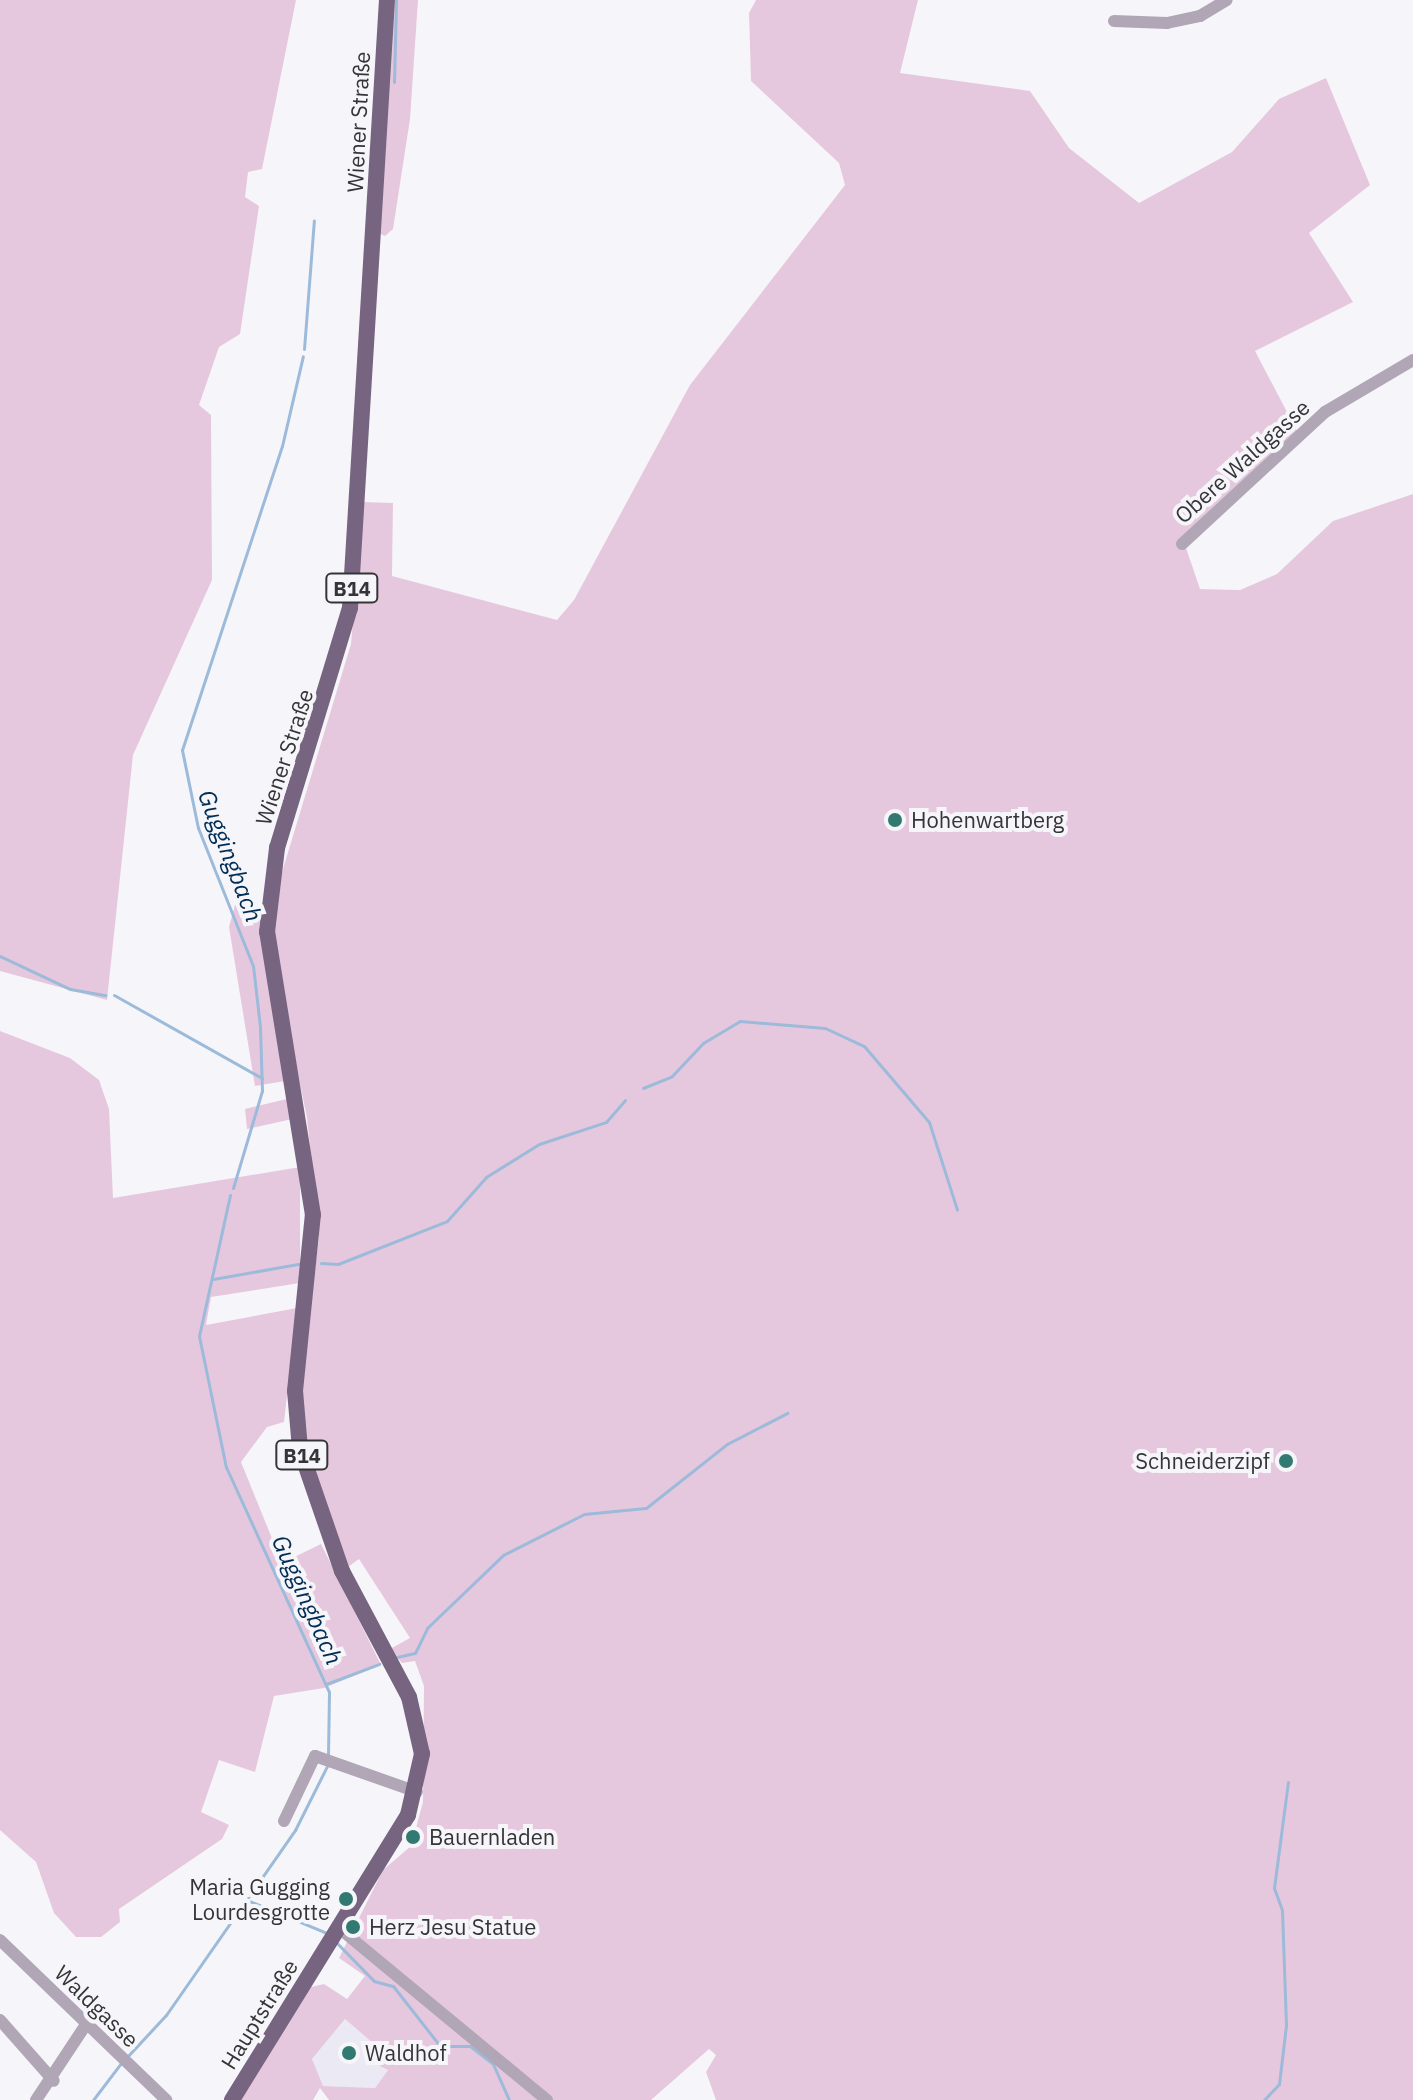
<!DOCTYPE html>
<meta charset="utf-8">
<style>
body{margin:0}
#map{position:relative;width:1413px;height:2100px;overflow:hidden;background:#f6f6fa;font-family:"IBM Plex Sans",sans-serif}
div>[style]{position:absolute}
.built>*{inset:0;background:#ebe9f4}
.green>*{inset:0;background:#e6c8de}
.stream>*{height:3px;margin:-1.5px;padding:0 1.5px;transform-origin:1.5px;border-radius:1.5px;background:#9cbad9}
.minor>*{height:12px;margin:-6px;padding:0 6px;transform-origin:6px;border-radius:6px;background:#b1a6b6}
.major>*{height:16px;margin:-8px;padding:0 8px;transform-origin:8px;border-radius:8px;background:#766480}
.dots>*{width:22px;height:22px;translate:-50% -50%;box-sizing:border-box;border:4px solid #f6f6fa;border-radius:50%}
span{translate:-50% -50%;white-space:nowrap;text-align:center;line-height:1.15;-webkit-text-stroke:8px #f6f6fa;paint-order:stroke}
.shield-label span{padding:2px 6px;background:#f6f6fa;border:2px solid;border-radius:6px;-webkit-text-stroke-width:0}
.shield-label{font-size:20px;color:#353537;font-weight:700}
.street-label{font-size:22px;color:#353537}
.poi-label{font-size:22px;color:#353537}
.left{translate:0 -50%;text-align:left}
.right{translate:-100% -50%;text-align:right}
.water-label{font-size:24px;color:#002d55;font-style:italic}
</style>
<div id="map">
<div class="built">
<div style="clip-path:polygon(345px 2019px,384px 2054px,388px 2070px,375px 2088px,322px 2086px,312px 2059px)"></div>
</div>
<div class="green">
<div style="clip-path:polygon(0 0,296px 0,262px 169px,248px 172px,245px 197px,259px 206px,240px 334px,219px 347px,199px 405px,211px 415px,212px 580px,133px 755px,107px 1000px,0 971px)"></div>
<div style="clip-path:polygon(392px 0,418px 0,410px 119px,393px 229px,385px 236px,378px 233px)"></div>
<div style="clip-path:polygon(evenodd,756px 0,918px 0,900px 73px,1030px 91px,1069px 148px,1139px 203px,1232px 152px,1279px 99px,1326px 78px,1370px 185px,1309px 233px,1353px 302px,1255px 351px,1297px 431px,1183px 539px,1200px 589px,1240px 590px,1277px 574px,1333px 521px,1413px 494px,1413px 2100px,716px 2100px,706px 2072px,716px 2055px,709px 2049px,651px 2100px,329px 2100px,320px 2088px,313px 2100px,239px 2100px,307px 1988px,324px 1984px,347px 1999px,365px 1976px,339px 1958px,383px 1870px,411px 1846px,423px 1802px,424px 1686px,415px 1661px,402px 1663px,390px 1649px,410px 1638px,359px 1559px,348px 1567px,313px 1485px,300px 1392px,319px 1237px,307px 1118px,276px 966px,273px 902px,351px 644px,363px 502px,393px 503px,392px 576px,557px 620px,574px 600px,690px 385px,845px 185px,839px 163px,751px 81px,749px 13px,756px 0,345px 2019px,384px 2053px,380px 2066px,388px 2070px,375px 2088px,323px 2086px,312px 2059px,345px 2019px)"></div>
<div style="clip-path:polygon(235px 905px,261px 905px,291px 1080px,255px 1086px,229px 927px)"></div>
<div style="clip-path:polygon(0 1031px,70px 1058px,99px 1080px,109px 1109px,113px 1198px,300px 1167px,300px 1283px,211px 1297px,206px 1325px,297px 1308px,284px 1422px,267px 1427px,241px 1462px,282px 1563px,321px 1544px,381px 1665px,324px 1688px,274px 1696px,255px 1772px,219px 1760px,201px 1812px,229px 1825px,222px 1839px,119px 1909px,120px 1922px,101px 1937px,76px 1937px,54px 1913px,36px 1862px,0 1830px)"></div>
<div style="clip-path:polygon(291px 1098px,297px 1118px,247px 1129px,245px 1109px)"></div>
</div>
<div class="stream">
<div style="left:394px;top:82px;width:82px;rotate:-88.6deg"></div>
<div style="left:304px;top:349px;width:129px;rotate:-85.6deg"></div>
<div style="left:0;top:956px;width:77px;rotate:25.2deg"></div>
<div style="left:70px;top:989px;width:36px;rotate:10deg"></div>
<div style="left:114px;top:995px;width:170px;rotate:29.3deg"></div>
<div style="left:643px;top:1088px;width:31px;rotate:-22deg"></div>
<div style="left:672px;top:1076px;width:45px;rotate:-46.8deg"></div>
<div style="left:703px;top:1043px;width:43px;rotate:-30.7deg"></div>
<div style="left:740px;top:1021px;width:85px;rotate:4.7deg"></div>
<div style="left:825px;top:1028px;width:43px;rotate:24.8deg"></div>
<div style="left:864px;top:1046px;width:100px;rotate:49.5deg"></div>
<div style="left:929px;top:1122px;width:92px;rotate:72.3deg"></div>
<div style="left:233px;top:1188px;width:101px;rotate:-73.4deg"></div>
<div style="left:262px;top:1091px;width:64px;rotate:-91.8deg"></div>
<div style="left:260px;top:1027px;width:61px;rotate:-96.5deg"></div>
<div style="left:253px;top:966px;width:149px;rotate:-111.7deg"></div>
<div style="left:198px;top:828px;width:80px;rotate:-101.6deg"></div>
<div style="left:182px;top:750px;width:320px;rotate:-71.8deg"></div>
<div style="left:282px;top:446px;width:92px;rotate:-76.9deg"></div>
<div style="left:230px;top:1195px;width:144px;rotate:102.4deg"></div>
<div style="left:199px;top:1336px;width:134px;rotate:78.4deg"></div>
<div style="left:226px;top:1467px;width:247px;rotate:65.4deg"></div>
<div style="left:329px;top:1692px;width:66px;rotate:90.9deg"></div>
<div style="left:321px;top:1263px;width:17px;rotate:3deg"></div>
<div style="left:338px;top:1264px;width:117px;rotate:-21.5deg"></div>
<div style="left:447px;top:1221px;width:59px;rotate:-48.4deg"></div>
<div style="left:486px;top:1177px;width:62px;rotate:-31.9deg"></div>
<div style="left:539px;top:1144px;width:71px;rotate:-18.2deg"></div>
<div style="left:606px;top:1122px;width:29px;rotate:-49deg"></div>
<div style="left:213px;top:1279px;width:92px;rotate:-10deg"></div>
<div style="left:397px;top:1657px;width:18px;rotate:-13deg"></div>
<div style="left:415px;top:1653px;width:28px;rotate:-64deg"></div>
<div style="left:427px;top:1628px;width:105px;rotate:-43.8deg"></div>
<div style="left:503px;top:1555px;width:91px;rotate:-26.8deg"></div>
<div style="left:584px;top:1514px;width:62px;rotate:-5.5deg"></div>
<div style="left:646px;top:1508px;width:103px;rotate:-38.3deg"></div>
<div style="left:727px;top:1444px;width:68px;rotate:-27.3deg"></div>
<div style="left:326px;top:1684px;width:57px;rotate:-20.7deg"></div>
<div style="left:242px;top:1898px;width:92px;rotate:22.4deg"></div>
<div style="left:335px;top:1941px;width:56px;rotate:45.7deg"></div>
<div style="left:374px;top:1981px;width:20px;rotate:15deg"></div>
<div style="left:393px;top:1986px;width:76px;rotate:51.9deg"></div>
<div style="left:440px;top:2046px;width:30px"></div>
<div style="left:470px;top:2046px;width:29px;rotate:38deg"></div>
<div style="left:493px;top:2064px;width:39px;rotate:66deg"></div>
<div style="left:126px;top:2058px;width:59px;rotate:-47.1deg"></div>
<div style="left:166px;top:2015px;width:226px;rotate:-55.1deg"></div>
<div style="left:295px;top:1830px;width:72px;rotate:-63.4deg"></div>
<div style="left:93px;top:2100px;width:46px;rotate:-52.9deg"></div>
<div style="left:1264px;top:2100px;width:22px;rotate:-47deg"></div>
<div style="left:1279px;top:2084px;width:59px;rotate:-83.2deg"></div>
<div style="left:1286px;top:2025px;width:115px;rotate:-92deg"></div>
<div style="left:1282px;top:1910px;width:23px;rotate:-110deg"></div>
<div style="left:1274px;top:1888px;width:107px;rotate:-82.5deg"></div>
</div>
<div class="minor">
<div style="left:1114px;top:21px;width:53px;rotate:2.2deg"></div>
<div style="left:1167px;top:23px;width:34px;rotate:-12deg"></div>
<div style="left:1200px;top:16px;width:31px;rotate:-31deg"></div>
<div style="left:1182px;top:544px;width:195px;rotate:-42.7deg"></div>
<div style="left:1325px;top:412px;width:102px;rotate:-30.6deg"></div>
<div style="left:284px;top:1821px;width:72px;rotate:-64.5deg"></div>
<div style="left:315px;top:1756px;width:108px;rotate:19.4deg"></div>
<div style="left:339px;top:1928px;width:270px;rotate:39.6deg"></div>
<div style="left:0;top:1940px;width:231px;rotate:43.9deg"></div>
<div style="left:0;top:2020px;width:81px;rotate:48.5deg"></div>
<div style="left:36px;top:2100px;width:92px;rotate:-56.5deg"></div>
</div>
<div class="major">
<div style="left:232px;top:2100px;width:335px;rotate:-58.3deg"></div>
<div style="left:408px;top:1815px;width:63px;rotate:-77.1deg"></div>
<div style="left:422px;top:1754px;width:58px;rotate:-102.8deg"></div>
<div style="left:409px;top:1697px;width:143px;rotate:-118deg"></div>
<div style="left:342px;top:1571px;width:129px;rotate:-109deg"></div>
<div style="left:300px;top:1449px;width:58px;rotate:-94.9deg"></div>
<div style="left:295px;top:1391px;width:177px;rotate:-84.2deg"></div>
<div style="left:313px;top:1215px;width:287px;rotate:-99.2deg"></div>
<div style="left:267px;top:932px;width:85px;rotate:-83.2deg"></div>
<div style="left:277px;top:848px;width:251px;rotate:-73.1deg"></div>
<div style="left:350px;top:608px;width:609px;rotate:-86.52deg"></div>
</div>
<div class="dots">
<div style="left:895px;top:820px;background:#327971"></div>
<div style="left:1286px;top:1461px;background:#327971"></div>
<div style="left:413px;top:1837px;background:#327971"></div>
<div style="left:346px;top:1899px;background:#327971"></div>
<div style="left:353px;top:1927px;background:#327971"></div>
<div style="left:349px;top:2053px;background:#327971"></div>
</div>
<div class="shield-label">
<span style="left:352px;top:588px">B14</span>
<span style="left:302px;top:1455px">B14</span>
</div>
<div class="street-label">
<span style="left:358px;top:122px;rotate:-87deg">Wiener Straße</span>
<span style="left:1242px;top:461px;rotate:-42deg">Obere Waldgasse</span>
<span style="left:284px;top:757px;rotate:-72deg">Wiener Straße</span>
<span style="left:97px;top:2006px;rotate:44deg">Waldgasse</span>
<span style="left:259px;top:2014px;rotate:-58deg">Hauptstraße</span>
</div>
<div class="poi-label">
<span class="left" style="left:911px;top:820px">Hohenwartberg</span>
<span class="right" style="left:1270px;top:1461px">Schneiderzipf</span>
<span class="left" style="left:429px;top:1837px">Bauernladen</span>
<span class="right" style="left:330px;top:1899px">Maria Gugging<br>Lourdesgrotte</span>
<span class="left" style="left:369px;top:1927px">Herz Jesu Statue</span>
<span class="left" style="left:365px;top:2053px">Waldhof</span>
</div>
<div class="water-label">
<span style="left:230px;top:856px;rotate:69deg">Guggingbach</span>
<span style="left:307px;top:1600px;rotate:66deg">Guggingbach</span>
</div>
</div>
